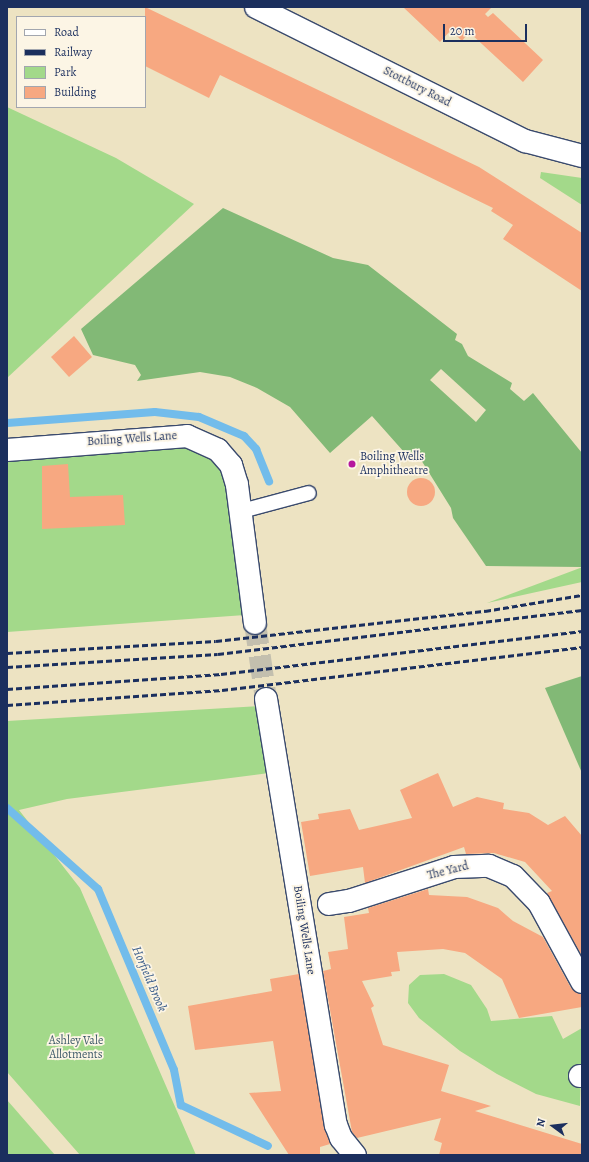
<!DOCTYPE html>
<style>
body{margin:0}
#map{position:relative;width:589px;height:1162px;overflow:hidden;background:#ede3c2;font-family:Alegreya,serif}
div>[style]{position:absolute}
.green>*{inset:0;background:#a3d98a}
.forest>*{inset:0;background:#82b976}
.stream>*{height:8px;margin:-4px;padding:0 4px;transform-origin:4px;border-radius:4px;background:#72bceb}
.building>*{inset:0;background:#f7a881}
.round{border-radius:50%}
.minor-tunnel>*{height:22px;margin-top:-11px;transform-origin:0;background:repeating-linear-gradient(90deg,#c3bfae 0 22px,transparent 0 33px)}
.roads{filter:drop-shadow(1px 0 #3a4a6d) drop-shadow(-1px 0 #3a4a6d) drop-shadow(0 1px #3a4a6d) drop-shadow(0 -1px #3a4a6d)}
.service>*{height:14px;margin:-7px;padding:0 7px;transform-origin:7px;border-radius:7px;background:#fff}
.minor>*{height:22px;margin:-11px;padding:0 11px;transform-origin:11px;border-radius:11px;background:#fff}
.rail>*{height:3px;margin-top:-1.5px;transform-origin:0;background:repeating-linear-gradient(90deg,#1b2f5e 0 6px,transparent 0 9px)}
.dots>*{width:11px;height:11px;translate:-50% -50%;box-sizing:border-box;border:2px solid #fcf5e5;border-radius:50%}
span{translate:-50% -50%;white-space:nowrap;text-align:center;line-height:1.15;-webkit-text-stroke:3.5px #fcf5e5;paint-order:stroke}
.street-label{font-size:12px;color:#1b2f5e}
.poi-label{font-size:12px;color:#1b2f5e}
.left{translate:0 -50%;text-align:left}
.park-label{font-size:12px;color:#3d5a69}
.water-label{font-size:13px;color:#355988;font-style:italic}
.frame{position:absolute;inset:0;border:8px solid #1b2f5e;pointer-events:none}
.legend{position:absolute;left:16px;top:16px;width:130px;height:92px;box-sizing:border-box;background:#fcf5e5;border:1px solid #a2a6af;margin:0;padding:5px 7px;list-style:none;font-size:12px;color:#1b2f5e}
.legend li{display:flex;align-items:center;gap:8px;height:20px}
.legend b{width:20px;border:1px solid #a2a6af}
.north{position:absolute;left:533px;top:1106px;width:40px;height:40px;-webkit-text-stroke:3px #fcf5e5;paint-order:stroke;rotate:285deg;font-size:11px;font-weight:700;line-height:16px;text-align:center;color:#1b2f5e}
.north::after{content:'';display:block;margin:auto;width:14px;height:18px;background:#1b2f5e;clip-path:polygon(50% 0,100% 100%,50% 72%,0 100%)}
.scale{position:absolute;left:443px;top:24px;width:84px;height:18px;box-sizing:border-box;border:2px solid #1b2f5e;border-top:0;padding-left:5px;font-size:12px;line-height:14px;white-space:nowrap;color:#1b2f5e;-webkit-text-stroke:3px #fcf5e5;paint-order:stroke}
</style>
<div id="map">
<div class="green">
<div style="clip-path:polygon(7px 107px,116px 158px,194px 204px,7px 378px)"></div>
<div style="clip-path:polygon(541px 172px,582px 178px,582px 205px,540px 178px)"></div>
<div style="clip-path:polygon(181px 447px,202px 452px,213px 460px,224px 476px,245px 615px,7px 632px,7px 460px)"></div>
<div style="clip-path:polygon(582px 567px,582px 582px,487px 603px,580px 568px)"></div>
<div style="clip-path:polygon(261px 706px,269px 773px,67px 799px,19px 810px,80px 888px,196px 1155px,80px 1155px,7px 1072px,7px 721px)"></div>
<div style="clip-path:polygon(444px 974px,471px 985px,487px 1009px,491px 1021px,552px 1016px,563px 1039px,582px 1028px,580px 1106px,536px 1094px,497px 1074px,460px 1051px,419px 1018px,408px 1003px,409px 985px,420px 975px)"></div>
<div style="clip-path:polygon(7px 1100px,55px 1155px,7px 1155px)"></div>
</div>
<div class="forest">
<div style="clip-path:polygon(evenodd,223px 208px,333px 258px,368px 265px,457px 334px,455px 340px,462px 344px,468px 356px,512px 383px,510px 389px,524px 401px,533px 393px,582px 453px,582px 567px,486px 566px,453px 518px,451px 508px,418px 455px,412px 461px,372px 416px,330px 453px,290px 407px,257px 388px,230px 377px,200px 372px,137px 381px,141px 375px,135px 365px,93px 355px,81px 329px,223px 208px,441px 369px,486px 410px,476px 422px,430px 380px,441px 369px)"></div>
<div style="clip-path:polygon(582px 676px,582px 773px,545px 688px)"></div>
</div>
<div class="stream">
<div style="left:7px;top:423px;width:148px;rotate:-4.3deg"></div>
<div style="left:155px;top:412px;width:44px;rotate:6.5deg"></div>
<div style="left:199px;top:417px;width:49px;rotate:22.9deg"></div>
<div style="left:244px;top:436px;width:18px;rotate:47deg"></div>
<div style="left:256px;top:449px;width:35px;rotate:68deg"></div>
<div style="left:7px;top:808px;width:122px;rotate:41.7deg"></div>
<div style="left:98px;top:889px;width:196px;rotate:67.2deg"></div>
<div style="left:174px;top:1070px;width:36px;rotate:79deg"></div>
<div style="left:181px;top:1105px;width:96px;rotate:25.2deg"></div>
</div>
<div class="building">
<div style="clip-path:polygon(145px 7px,479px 167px,582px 233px,582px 291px,503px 239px,513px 225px,491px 211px,493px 208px,220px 75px,209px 98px,145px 66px)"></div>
<div style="clip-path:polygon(403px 7px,492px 7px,485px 14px,488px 17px,493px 13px,543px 60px,523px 82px,469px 32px,462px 41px,451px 30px,440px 42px)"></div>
<div style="clip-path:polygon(74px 336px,92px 357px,69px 377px,51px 357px)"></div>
<div style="clip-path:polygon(68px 464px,70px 497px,123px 495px,125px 525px,42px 529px,42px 466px)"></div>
<div class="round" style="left:407px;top:478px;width:28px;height:28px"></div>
<div style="clip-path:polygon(438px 773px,453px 807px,477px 797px,504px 803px,503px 809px,529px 813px,548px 825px,565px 816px,582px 836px,582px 956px,547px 893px,552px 891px,525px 862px,494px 853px,466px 854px,464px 847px,365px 883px,363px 867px,310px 876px,301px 822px,319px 819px,318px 814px,350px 809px,359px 830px,412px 818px,400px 790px)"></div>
<div style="clip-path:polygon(428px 889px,429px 895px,467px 897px,498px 908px,513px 921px,543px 937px,571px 988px,582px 994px,582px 1007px,519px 1018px,502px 979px,465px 953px,443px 949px,397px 952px,400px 971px,391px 972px,392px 976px,362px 981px,374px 1006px,371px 1008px,383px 1045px,449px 1065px,441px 1091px,491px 1106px,475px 1111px,582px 1144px,582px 1155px,439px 1155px,442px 1143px,434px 1140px,441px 1118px,357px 1138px,352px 1132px,323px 971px,331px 969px,328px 952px,348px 949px,344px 917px,369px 913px,368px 908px)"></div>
<div style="clip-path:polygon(299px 974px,324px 1127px,330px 1144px,320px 1147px,320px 1155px,289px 1155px,249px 1093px,281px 1091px,273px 1041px,195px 1050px,188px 1006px,272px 991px,270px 979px)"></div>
</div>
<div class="minor-tunnel">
<div style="left:255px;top:623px;width:77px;rotate:81.8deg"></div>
</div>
<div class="roads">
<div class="service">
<div style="left:242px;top:511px;width:69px;rotate:-15deg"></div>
</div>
<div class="minor">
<div style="left:256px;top:7px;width:301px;rotate:26.5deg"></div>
<div style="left:525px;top:141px;width:59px;rotate:14.7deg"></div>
<div style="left:7px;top:450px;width:181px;rotate:-4.4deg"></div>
<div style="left:187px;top:436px;width:34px;rotate:24deg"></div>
<div style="left:218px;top:450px;width:20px;rotate:49deg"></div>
<div style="left:231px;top:465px;width:21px;rotate:73deg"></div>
<div style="left:237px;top:485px;width:139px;rotate:82.6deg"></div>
<div style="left:266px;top:699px;width:432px;rotate:80.7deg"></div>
<div style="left:336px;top:1125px;width:14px;rotate:69deg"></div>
<div style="left:341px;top:1138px;width:22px;rotate:51deg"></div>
<div style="left:329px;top:904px;width:20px;rotate:-9deg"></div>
<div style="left:349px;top:901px;width:110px;rotate:-17.9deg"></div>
<div style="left:454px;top:867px;width:35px;rotate:-2deg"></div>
<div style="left:489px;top:866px;width:26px;rotate:23deg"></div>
<div style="left:513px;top:876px;width:37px;rotate:46deg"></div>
<div style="left:539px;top:903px;width:90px;rotate:61.4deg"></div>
<div style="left:580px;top:1076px;width:2px"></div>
</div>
</div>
<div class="rail">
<div style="left:7px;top:653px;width:209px;rotate:-3.3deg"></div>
<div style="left:216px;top:641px;width:271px;rotate:-6.4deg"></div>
<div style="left:485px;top:611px;width:98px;rotate:-9.4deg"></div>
<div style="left:7px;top:667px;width:211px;rotate:-3.5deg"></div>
<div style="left:218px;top:654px;width:367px;rotate:-6.9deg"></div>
<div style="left:7px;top:689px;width:215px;rotate:-4deg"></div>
<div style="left:221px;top:674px;width:364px;rotate:-6.8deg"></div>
<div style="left:7px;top:705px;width:216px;rotate:-4deg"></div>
<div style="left:222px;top:690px;width:363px;rotate:-6.8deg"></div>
</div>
<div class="dots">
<div style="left:352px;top:464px;background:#b5179e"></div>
</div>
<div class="street-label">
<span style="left:417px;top:87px;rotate:27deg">Stottbury Road</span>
<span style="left:132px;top:439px;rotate:-4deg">Boiling Wells Lane</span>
<span style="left:448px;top:871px;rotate:-14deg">The Yard</span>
<span style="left:304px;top:930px;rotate:81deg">Boiling Wells Lane</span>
</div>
<div class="poi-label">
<span class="left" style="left:360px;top:464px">Boiling Wells<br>Amphitheatre</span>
</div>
<div class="park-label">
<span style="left:76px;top:1048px">Ashley Vale<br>Allotments</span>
</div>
<div class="water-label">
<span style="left:149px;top:979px;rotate:67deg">Horfield Brook</span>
</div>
<div class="frame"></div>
<ul class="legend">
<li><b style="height:5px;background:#fff"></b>Road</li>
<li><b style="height:5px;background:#1b2f5e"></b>Railway</li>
<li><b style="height:11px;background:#a3d98a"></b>Park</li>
<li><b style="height:11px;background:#f7a881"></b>Building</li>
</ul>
<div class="north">N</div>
<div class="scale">20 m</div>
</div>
